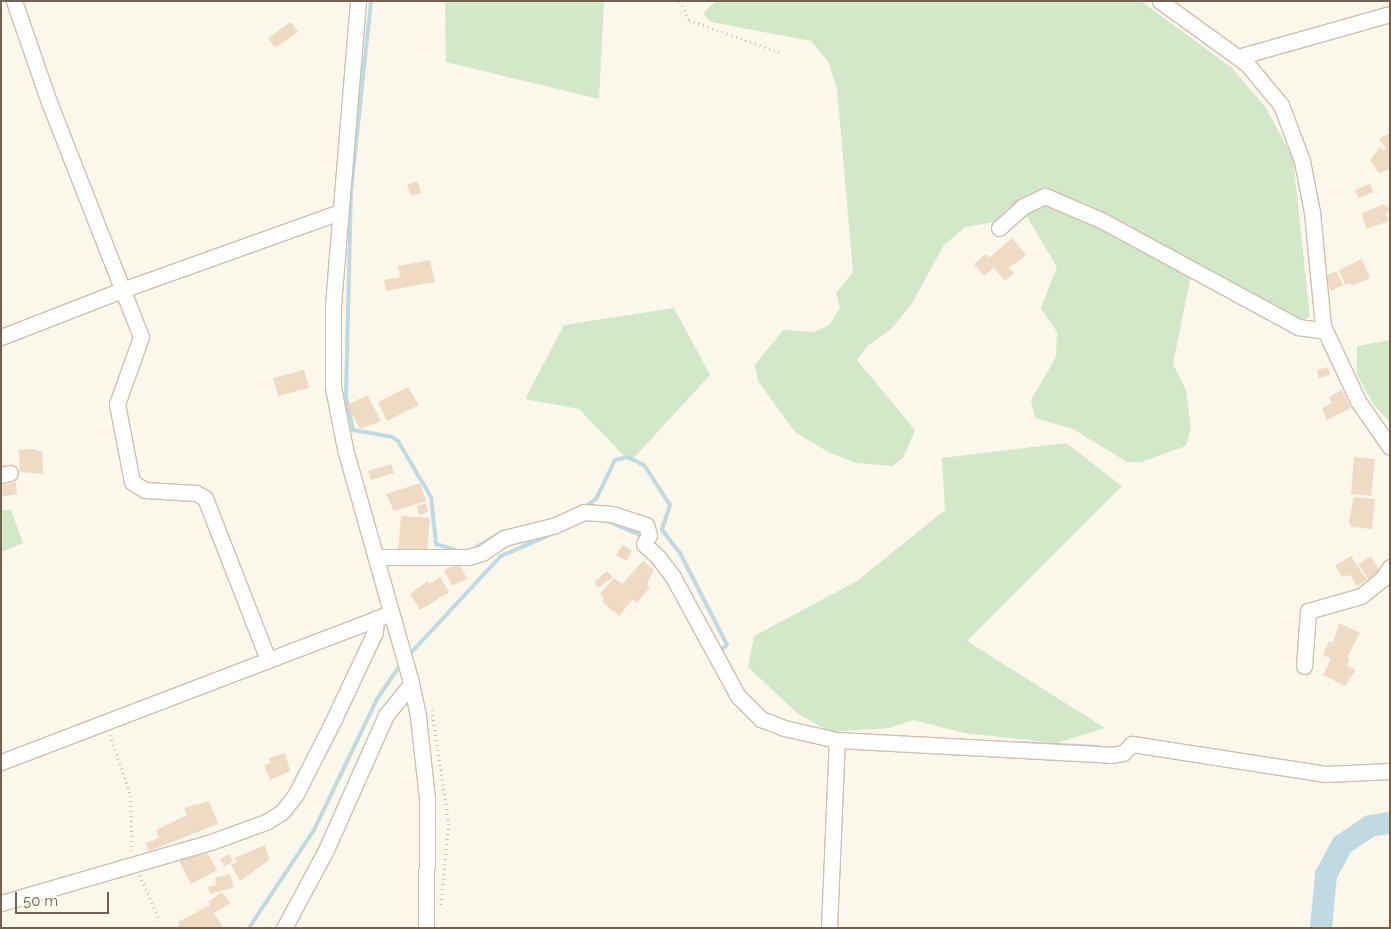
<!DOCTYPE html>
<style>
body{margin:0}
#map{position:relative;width:1391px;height:929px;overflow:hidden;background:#fbf7eb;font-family:Raleway,sans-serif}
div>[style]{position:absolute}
.green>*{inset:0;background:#d2e8c9}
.stream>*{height:4px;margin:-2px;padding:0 2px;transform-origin:2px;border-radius:2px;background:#c0dae4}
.river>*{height:22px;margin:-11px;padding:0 11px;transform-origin:11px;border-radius:11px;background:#c0dae4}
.building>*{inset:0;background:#efdbc4}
.path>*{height:2.5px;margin-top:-1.25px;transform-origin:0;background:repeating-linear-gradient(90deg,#d4bea7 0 1px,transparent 0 5px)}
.roads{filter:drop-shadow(1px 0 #cdc0b1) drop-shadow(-1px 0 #cdc0b1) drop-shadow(0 1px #cdc0b1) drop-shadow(0 -1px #cdc0b1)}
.minor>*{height:15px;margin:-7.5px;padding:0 7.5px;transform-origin:7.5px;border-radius:7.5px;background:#fff}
span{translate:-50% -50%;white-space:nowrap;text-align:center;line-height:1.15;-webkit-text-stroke:5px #fefaf1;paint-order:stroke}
.frame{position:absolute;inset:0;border:2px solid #75614f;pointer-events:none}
.scale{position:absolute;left:15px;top:892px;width:94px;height:22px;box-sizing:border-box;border:2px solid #75614f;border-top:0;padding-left:6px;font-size:15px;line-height:18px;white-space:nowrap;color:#75614f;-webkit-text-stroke:4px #fefaf1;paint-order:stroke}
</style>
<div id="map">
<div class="green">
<div style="clip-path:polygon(445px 1px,604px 1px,599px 99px,446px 62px)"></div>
<div style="clip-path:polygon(716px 1px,1141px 1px,1232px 68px,1266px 108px,1293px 158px,1310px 317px,1303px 320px,1200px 277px,1190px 280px,1173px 364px,1186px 390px,1191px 428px,1186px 446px,1141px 462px,1127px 462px,1073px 429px,1035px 418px,1031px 400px,1056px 357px,1057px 332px,1041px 308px,1057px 267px,1027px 217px,965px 227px,944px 245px,911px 305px,890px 330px,867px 346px,857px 360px,915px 430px,903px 458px,892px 466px,856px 463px,830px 453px,795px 432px,758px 381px,755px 365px,783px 330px,815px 332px,830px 324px,840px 308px,836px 293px,853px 272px,837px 89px,828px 61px,811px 41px,711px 22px,703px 13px)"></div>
<div style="clip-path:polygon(674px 308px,710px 375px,630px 462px,579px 409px,525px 399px,564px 325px)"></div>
<div style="clip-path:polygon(1390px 340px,1390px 423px,1374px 405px,1357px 375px,1357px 346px)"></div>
<div style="clip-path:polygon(1066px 443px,1122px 486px,967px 641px,1105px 728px,1057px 743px,964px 733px,913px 720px,890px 728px,830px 732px,797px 713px,748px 667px,754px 636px,857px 581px,945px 510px,942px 458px)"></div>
<div style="clip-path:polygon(1px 510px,11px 510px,23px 543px,1px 552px)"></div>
</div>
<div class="stream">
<div style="left:371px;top:1px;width:190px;rotate:96deg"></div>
<div style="left:351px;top:190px;width:207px;rotate:91.4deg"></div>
<div style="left:346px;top:397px;width:34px;rotate:78deg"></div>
<div style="left:353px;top:430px;width:40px;rotate:10deg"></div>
<div style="left:392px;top:437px;width:7px;rotate:34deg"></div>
<div style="left:398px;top:441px;width:65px;rotate:59.5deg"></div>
<div style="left:431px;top:497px;width:47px;rotate:83.9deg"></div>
<div style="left:436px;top:544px;width:21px;rotate:17deg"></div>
<div style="left:586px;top:506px;width:12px;rotate:-35deg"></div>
<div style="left:596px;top:499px;width:43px;rotate:-64deg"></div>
<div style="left:615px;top:460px;width:13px;rotate:-13deg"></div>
<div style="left:628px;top:457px;width:18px;rotate:27deg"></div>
<div style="left:644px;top:465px;width:48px;rotate:57deg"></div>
<div style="left:670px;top:505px;width:26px;rotate:108deg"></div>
<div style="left:662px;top:530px;width:29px;rotate:52deg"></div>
<div style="left:680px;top:553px;width:103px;rotate:62.9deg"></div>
<div style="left:727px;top:645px;width:11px;rotate:142deg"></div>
<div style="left:605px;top:520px;width:43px;rotate:23deg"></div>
<div style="left:475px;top:548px;width:33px;rotate:-31deg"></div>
<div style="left:407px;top:657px;width:138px;rotate:-47.1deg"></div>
<div style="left:501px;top:556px;width:58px;rotate:-23.5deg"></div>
<div style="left:1022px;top:743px;width:78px;rotate:2.9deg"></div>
<div style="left:249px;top:928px;width:118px;rotate:-56.4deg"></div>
<div style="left:314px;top:830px;width:145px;rotate:-64.3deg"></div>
<div style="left:377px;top:699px;width:42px;rotate:-55.6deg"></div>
</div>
<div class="river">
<div style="left:1321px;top:928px;width:53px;rotate:-84.6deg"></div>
<div style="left:1326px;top:875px;width:34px;rotate:-62deg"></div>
<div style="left:1342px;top:845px;width:34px;rotate:-34deg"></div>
<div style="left:1370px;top:826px;width:20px;rotate:-9deg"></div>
</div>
<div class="building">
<div style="clip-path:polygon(291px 22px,298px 32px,275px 48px,268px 38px)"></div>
<div style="clip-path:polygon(1390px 133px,1390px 169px,1379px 173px,1370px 160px,1380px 147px,1383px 150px,1386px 148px,1379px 139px)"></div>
<div style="clip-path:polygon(417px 181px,421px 193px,411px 196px,407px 185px)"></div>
<div style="clip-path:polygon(1370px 184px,1373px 192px,1358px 198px,1355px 190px)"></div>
<div style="clip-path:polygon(1384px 204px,1390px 209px,1386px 214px,1389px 221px,1366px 229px,1362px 213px)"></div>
<div style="clip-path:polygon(1012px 238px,1026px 255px,1009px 268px,1014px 273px,1005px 281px,994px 268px,984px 276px,974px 264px,986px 254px,989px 258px)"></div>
<div style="clip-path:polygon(1362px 259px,1370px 278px,1351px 286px,1350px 283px,1345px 285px,1339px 270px)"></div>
<div style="clip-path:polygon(430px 260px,435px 282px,386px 291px,384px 280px,400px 277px,398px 266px)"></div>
<div style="clip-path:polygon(1336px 271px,1343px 285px,1331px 291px,1324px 276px)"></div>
<div style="clip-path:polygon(1328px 367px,1330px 375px,1319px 378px,1317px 370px)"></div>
<div style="clip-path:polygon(304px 370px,309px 388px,278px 396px,273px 378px)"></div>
<div style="clip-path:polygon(408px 387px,419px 405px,387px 421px,378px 402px)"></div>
<div style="clip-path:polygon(1342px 390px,1351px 408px,1327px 420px,1322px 408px,1332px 403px,1329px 397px)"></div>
<div style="clip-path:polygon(367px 395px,381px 421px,360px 429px,347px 405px)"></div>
<div style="clip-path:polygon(34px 449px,42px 452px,43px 474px,20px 472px,19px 450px)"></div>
<div style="clip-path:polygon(1354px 457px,1375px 459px,1371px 496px,1351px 494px)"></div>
<div style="clip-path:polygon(391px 464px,394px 473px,371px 480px,368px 471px)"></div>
<div style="clip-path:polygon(16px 482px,17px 494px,1px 497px,2px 485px)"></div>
<div style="clip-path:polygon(420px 483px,426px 501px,394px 511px,386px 494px)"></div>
<div style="clip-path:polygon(1354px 497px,1375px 499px,1372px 529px,1351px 527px,1349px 521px)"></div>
<div style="clip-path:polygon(426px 503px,428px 512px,419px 515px,417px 506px)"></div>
<div style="clip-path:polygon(401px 516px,430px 518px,427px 554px,398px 551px)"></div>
<div style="clip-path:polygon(622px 545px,632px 551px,626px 561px,616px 555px)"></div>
<div style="clip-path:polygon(1351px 556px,1367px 580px,1357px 586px,1350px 575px,1342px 577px,1335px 566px)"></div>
<div style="clip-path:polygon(1371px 556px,1380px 571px,1368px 579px,1358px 564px)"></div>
<div style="clip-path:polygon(643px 561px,654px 570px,647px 584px,650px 587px,637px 603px,633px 599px,619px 616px,602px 602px,604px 599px,600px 594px,614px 578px,622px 584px)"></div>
<div style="clip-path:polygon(459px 563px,467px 579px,452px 586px,444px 570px)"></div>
<div style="clip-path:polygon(607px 571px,613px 577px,598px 588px,594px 582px)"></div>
<div style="clip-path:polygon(440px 577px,449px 592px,420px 610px,410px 594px,428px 581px,429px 584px)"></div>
<div style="clip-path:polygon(1339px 623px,1360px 633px,1347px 658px,1350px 659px,1347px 666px,1356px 670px,1345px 686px,1323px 675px,1331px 659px,1323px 655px,1329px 641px,1333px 643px)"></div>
<div style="clip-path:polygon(285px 753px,290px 771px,270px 780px,264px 765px,270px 763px,269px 758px)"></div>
<div style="clip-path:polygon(209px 801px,218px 824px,149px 851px,146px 843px,159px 838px,156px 830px,187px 815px,184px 808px)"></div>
<div style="clip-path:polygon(265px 845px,269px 860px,240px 881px,231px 865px,237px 862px,235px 858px)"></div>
<div style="clip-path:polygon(200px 852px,202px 855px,207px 853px,217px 870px,191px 884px,179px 861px)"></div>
<div style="clip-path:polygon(230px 854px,233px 862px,224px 866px,220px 859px)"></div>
<div style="clip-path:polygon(230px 874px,234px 887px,210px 894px,208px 887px,216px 885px,215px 878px)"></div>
<div style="clip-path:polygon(222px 892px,230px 903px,214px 913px,223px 927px,175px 928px,180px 925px,178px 922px,210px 905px,208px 902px)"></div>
</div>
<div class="path">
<div style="left:680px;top:1px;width:21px;rotate:65deg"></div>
<div style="left:689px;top:20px;width:96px;rotate:19.6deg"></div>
<div style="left:432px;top:710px;width:115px;rotate:81.5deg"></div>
<div style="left:449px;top:824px;width:81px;rotate:95.6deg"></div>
<div style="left:110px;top:735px;width:65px;rotate:71deg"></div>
<div style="left:131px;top:796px;width:55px;rotate:89deg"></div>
<div style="left:140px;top:875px;width:50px;rotate:66.5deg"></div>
</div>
<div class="roads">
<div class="minor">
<div style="left:14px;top:1px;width:107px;rotate:70.9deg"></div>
<div style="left:49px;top:102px;width:252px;rotate:68.6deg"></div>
<div style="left:141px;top:337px;width:71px;rotate:109.7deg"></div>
<div style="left:117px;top:404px;width:79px;rotate:79.1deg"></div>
<div style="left:132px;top:482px;width:15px;rotate:32deg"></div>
<div style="left:145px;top:490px;width:51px;rotate:3.4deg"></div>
<div style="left:196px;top:493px;width:10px;rotate:29deg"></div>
<div style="left:205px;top:498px;width:174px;rotate:68.7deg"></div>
<div style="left:358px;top:1px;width:305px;rotate:94.7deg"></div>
<div style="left:333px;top:305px;width:82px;rotate:90deg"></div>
<div style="left:333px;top:387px;width:63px;rotate:79deg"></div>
<div style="left:345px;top:449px;width:238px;rotate:74.2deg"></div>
<div style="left:410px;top:678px;width:40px;rotate:78deg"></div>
<div style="left:418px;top:717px;width:82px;rotate:83.7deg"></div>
<div style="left:427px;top:799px;width:129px;rotate:90.4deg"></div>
<div style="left:1160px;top:1px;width:107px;rotate:35.9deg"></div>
<div style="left:1247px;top:64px;width:53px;rotate:50.3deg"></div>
<div style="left:1281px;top:105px;width:60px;rotate:69.4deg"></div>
<div style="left:1302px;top:161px;width:52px;rotate:78.9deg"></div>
<div style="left:1312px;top:212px;width:115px;rotate:84.5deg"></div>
<div style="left:1323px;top:326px;width:83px;rotate:65deg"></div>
<div style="left:1358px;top:401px;width:56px;rotate:55.2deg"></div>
<div style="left:1238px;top:57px;width:158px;rotate:-15.8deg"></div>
<div style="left:999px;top:228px;width:31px;rotate:-42deg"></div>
<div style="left:1022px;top:207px;width:25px;rotate:-26deg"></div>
<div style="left:1045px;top:196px;width:63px;rotate:23.3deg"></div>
<div style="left:1103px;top:221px;width:222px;rotate:28.5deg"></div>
<div style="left:1298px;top:327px;width:27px;rotate:8deg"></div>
<div style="left:1px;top:337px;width:130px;rotate:-21.2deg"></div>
<div style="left:122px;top:290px;width:232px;rotate:-19.7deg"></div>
<div style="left:1px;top:475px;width:9px;rotate:-13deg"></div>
<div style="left:376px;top:557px;width:92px"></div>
<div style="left:468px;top:557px;width:15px;rotate:-16deg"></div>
<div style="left:482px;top:553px;width:27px;rotate:-34deg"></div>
<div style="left:504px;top:538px;width:50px;rotate:-13.8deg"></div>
<div style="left:553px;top:526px;width:34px;rotate:-24deg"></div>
<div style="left:584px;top:512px;width:28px;rotate:4deg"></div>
<div style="left:612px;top:514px;width:36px;rotate:18deg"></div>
<div style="left:646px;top:525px;width:10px;rotate:73deg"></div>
<div style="left:649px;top:535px;width:10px;rotate:119deg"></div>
<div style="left:644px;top:544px;width:19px;rotate:43deg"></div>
<div style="left:658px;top:557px;width:25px;rotate:53deg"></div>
<div style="left:673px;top:577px;width:136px;rotate:61.4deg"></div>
<div style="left:738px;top:696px;width:33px;rotate:45deg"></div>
<div style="left:761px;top:719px;width:25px;rotate:21deg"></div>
<div style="left:784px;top:728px;width:54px;rotate:12.8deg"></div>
<div style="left:837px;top:740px;width:274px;rotate:3.1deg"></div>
<div style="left:1111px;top:755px;width:12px;rotate:-9deg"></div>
<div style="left:1123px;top:753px;width:13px;rotate:-45deg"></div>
<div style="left:1132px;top:744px;width:196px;rotate:8.8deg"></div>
<div style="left:1326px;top:774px;width:64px;rotate:-2.7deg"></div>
<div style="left:1304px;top:666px;width:55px;rotate:-85.8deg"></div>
<div style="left:1308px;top:611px;width:55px;rotate:-15.8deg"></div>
<div style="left:1361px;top:596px;width:28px;rotate:-39deg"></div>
<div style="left:1383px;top:578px;width:13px;rotate:-58deg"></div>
<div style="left:1px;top:762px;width:411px;rotate:-20.9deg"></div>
<div style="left:1px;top:903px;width:219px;rotate:-16.2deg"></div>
<div style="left:211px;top:842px;width:59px;rotate:-20deg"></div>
<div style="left:266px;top:822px;width:19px;rotate:-32deg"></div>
<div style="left:282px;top:812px;width:23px;rotate:-52deg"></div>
<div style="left:296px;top:794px;width:84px;rotate:-63.1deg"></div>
<div style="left:334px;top:719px;width:96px;rotate:-64.8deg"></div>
<div style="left:375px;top:632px;width:14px;rotate:-86deg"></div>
<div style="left:284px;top:928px;width:86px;rotate:-61.7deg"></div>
<div style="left:325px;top:852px;width:150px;rotate:-66deg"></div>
<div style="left:386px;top:715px;width:40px;rotate:-51deg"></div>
<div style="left:829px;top:928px;width:188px;rotate:-87.6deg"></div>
</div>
</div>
<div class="frame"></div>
<div class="scale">50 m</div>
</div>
